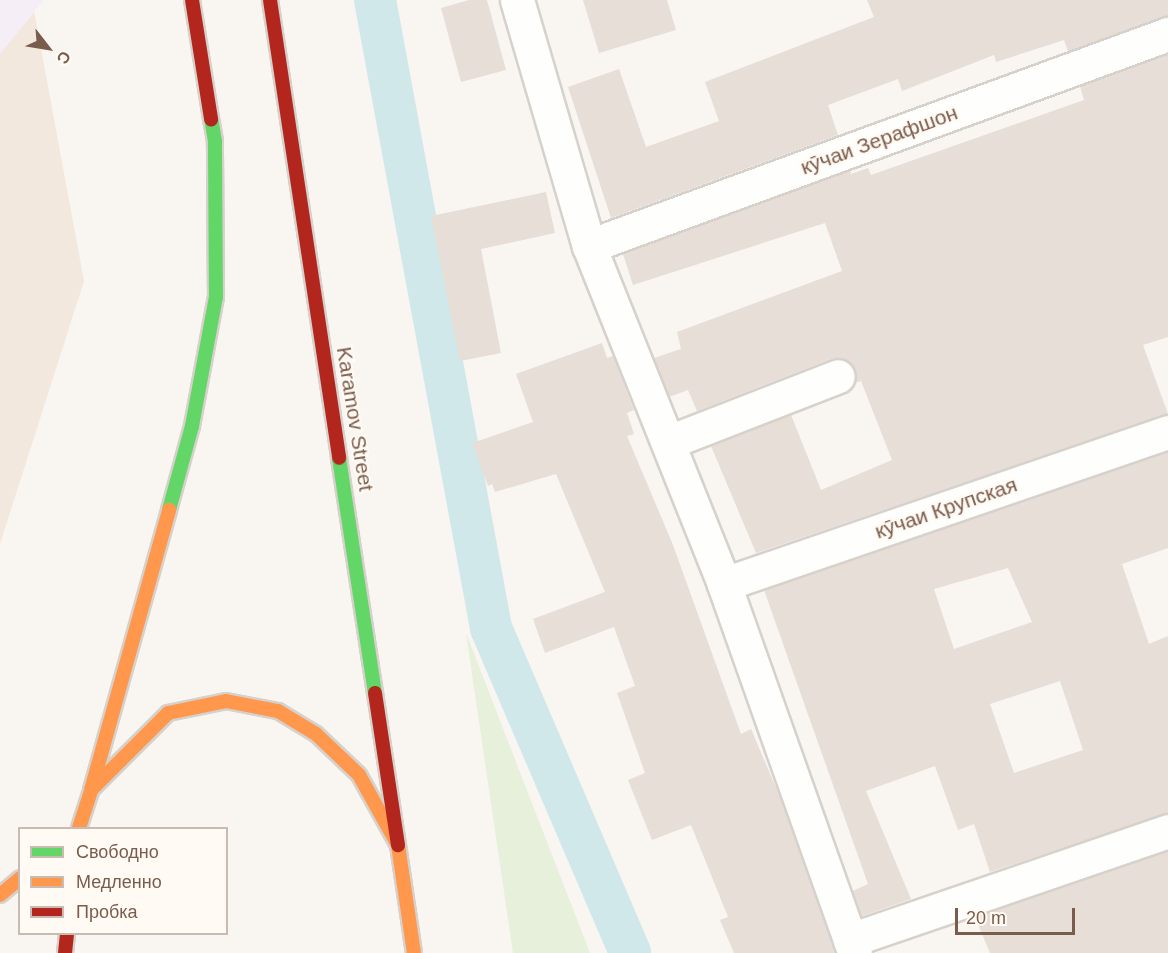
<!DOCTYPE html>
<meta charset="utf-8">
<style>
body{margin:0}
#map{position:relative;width:1168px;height:953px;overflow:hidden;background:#f9f5f0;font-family:Helvetica,sans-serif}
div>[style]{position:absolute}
.residential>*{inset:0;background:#f2e8de}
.education>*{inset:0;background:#f6eef6}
.green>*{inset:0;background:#e7f0db}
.canal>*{height:42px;margin:-21px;padding:0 21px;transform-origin:21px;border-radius:21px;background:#d0e8ea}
.building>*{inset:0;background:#e6ded7}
.roads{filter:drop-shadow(2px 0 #d7d1cb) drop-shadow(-2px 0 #d7d1cb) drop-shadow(0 2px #d7d1cb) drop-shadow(0 -2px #d7d1cb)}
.street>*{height:33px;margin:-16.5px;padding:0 16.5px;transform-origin:16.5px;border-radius:16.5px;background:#fefefd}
.fast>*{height:14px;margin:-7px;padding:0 7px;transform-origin:7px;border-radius:7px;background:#63d668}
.slow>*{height:14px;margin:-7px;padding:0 7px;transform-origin:7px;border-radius:7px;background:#ff974d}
.jam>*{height:14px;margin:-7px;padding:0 7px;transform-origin:7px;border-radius:7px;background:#b3261e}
span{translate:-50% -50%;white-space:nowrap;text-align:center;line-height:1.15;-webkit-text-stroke:4.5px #fffaf3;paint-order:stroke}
.street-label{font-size:21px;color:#7a5c4d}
.legend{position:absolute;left:18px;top:827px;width:210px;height:108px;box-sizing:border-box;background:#fffaf3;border:2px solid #cabbb1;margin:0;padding:8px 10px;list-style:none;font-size:18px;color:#7a5c4d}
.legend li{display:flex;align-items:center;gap:12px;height:30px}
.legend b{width:30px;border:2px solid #cabbb1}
.north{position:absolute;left:18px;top:18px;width:60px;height:60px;-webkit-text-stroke:4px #fffaf3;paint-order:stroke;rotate:121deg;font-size:16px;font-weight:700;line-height:24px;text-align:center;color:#7a5c4d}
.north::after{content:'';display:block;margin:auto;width:21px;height:27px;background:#7a5c4d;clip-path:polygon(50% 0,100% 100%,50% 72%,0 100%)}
.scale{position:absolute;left:955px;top:908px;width:120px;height:27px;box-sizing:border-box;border:3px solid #7a5c4d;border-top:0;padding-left:8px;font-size:18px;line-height:21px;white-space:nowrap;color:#7a5c4d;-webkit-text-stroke:4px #fffaf3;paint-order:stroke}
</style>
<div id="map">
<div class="residential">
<div style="clip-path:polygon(0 0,32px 0,84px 281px,0 544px)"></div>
</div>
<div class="education">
<div style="clip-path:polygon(0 0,44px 0,0 54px)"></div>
</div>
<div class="green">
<div style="clip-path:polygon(466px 633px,590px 953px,513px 953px)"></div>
</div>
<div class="canal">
<div style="left:375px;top:0;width:639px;rotate:79.53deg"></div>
<div style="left:491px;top:628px;width:353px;rotate:66.8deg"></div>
</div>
<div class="building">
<div style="clip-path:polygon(469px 0,487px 0,506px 70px,461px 82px,441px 8px)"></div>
<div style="clip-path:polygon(583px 0,667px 0,676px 30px,599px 53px)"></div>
<div style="clip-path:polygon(867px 0,1168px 0,1168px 16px,1068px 51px,1064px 40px,996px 62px,994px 55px,902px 91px,898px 79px,828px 105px,838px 135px,611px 218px,568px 87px,619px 69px,646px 147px,719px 121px,705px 82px,874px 17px)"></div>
<div style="clip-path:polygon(1168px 54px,1168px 337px,1143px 345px,1168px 414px,756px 553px,711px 446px,791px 415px,821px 490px,892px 460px,861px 381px,855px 383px,855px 369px,841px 358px,831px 359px,697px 411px,688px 390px,669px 397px,654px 358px,681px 349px,677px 332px,842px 271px,825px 223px,633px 285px,623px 254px,850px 170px,851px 174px,868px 168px,871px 175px,1084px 100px,1080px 86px)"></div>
<div style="clip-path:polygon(546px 192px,555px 233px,481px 249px,501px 353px,460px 361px,431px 216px)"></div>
<div style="clip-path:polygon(602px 343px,607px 358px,613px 356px,634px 410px,627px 413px,634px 434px,627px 436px,673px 545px,741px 734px,751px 729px,780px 797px,835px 953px,734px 953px,720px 920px,728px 917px,691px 825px,652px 840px,628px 780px,645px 773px,617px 693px,635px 686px,614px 627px,545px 653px,533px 619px,605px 592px,556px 474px,495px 492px,492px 484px,488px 486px,472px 443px,533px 422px,516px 374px)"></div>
<div style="clip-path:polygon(evenodd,1168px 452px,1168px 548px,1122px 564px,1149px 644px,1168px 636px,1168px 813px,990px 872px,974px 824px,958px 830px,935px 766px,866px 791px,911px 899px,862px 916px,853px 891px,868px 884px,764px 590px,1168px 452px,1008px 568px,1032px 622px,954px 649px,934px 589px,1008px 568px,1168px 452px,1060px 681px,1083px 750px,1014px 773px,990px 704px,1060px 681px)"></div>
<div style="clip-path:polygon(1168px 851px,1168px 953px,990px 953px,975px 917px)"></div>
</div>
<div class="roads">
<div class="street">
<div style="left:517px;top:0;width:256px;rotate:73.7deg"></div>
<div style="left:589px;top:246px;width:364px;rotate:68.2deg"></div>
<div style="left:724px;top:584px;width:392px;rotate:70.5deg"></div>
<div style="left:589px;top:246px;width:617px;rotate:-20.11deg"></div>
<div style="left:669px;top:442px;width:181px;rotate:-21.3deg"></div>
<div style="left:724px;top:584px;width:469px;rotate:-18.9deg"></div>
<div style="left:850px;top:940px;width:336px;rotate:-18.9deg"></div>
</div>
<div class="fast">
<div style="left:339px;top:458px;width:238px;rotate:81.3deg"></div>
<div style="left:169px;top:510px;width:87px;rotate:-74.7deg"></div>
<div style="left:192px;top:426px;width:131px;rotate:-79.5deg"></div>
<div style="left:216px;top:297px;width:156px;rotate:-90.4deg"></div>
<div style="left:215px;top:141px;width:22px;rotate:-100deg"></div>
</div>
<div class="slow">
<div style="left:91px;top:790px;width:291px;rotate:-74.4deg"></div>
<div style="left:79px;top:828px;width:40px;rotate:-72deg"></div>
<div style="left:91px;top:790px;width:109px;rotate:-45deg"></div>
<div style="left:168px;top:713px;width:59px;rotate:-11.7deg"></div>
<div style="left:226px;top:701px;width:53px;rotate:10.9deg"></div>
<div style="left:278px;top:711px;width:44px;rotate:31.2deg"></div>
<div style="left:316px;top:734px;width:59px;rotate:43.6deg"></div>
<div style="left:359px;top:775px;width:80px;rotate:60.9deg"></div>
<div style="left:398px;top:845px;width:109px;rotate:81.6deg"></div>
<div style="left:0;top:895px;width:26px;rotate:-40deg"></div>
</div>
<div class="jam">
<div style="left:192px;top:0;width:121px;rotate:80.9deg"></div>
<div style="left:270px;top:0;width:463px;rotate:81.4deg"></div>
<div style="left:375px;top:693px;width:154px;rotate:81.4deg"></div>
<div style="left:65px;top:953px;width:19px;rotate:-84deg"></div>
</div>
</div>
<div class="street-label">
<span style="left:879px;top:140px;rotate:-20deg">кӯчаи Зерафшон</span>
<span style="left:355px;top:419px;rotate:81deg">Karamov Street</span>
<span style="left:946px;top:508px;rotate:-19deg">кӯчаи Крупская</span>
</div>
<ul class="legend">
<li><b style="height:8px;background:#63d668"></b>Свободно</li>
<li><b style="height:8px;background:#ff974d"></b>Медленно</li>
<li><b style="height:8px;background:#b3261e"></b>Пробка</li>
</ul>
<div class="north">С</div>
<div class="scale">20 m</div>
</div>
